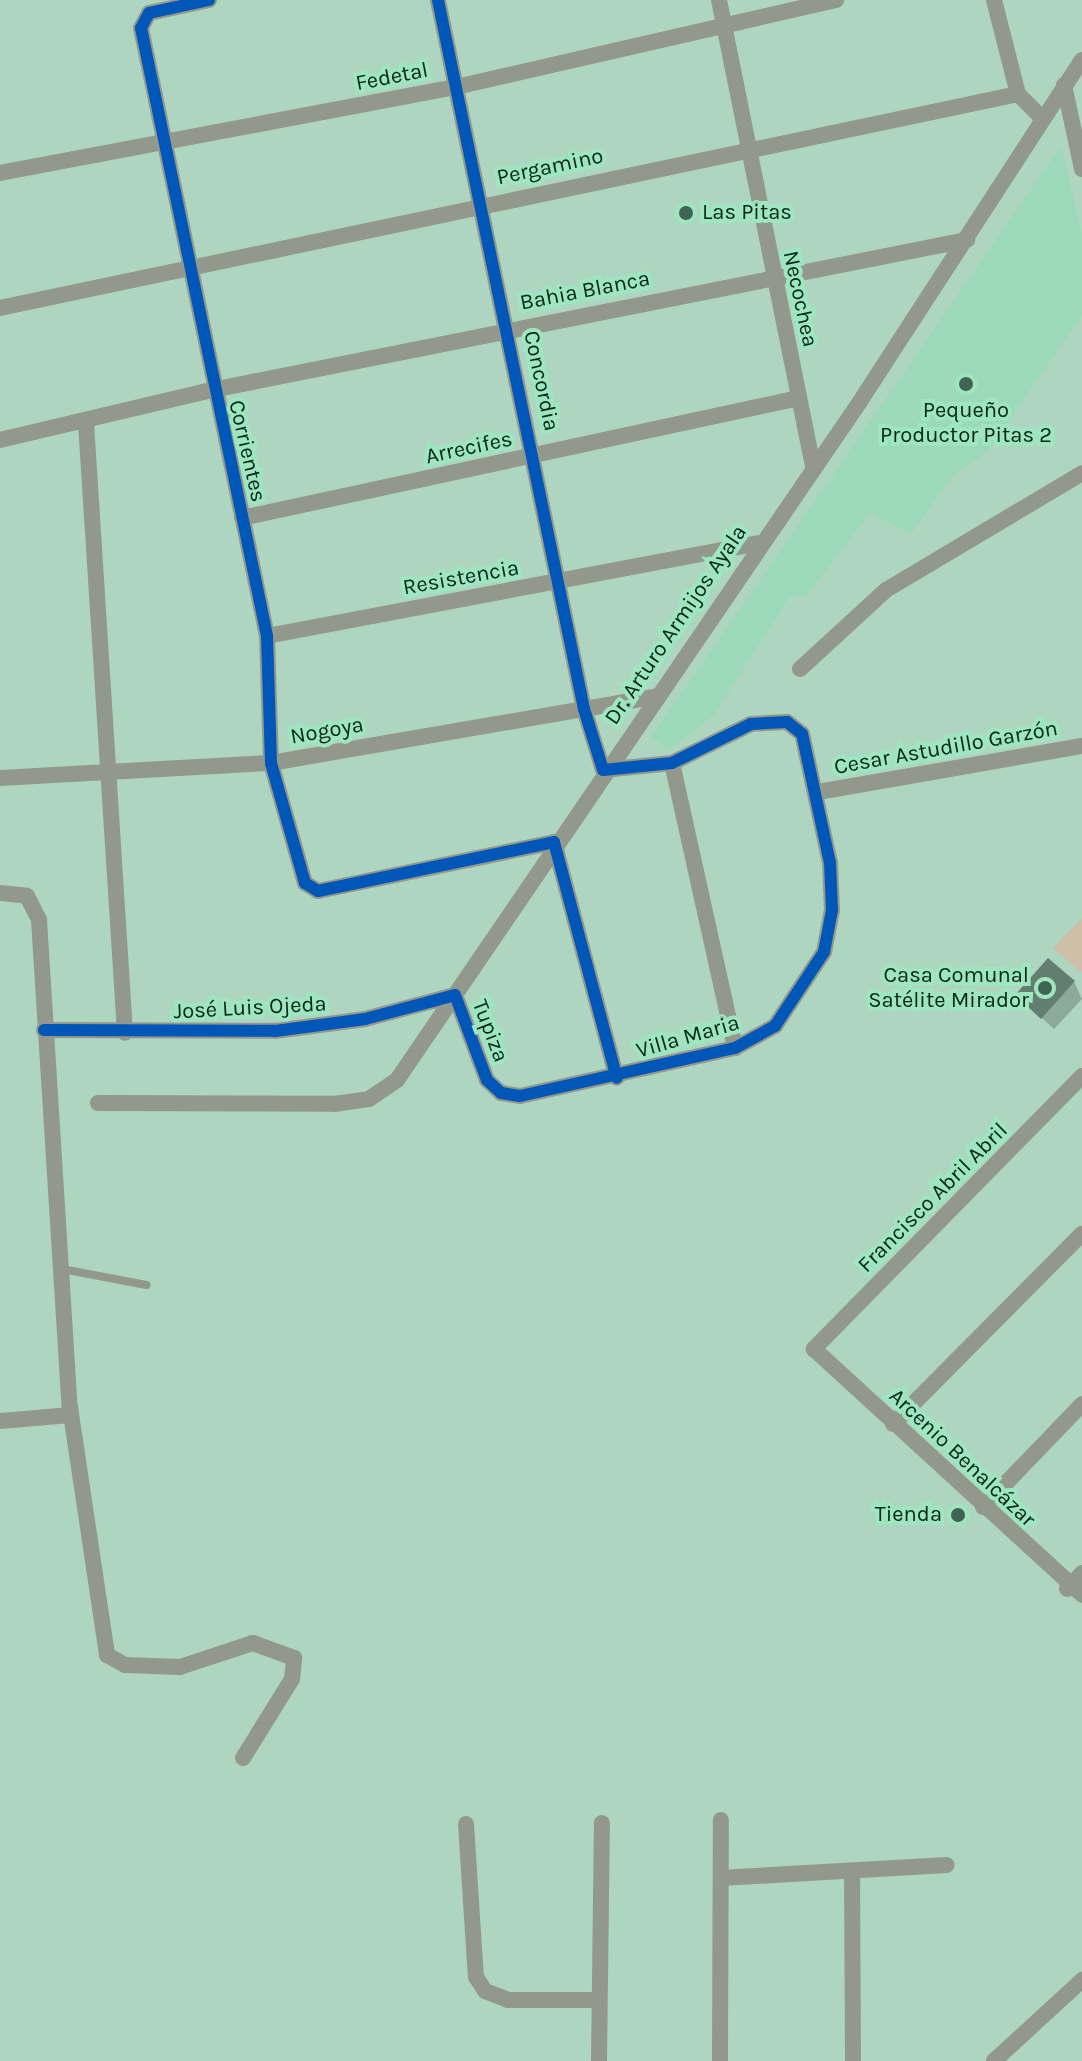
<!DOCTYPE html>
<meta charset="utf-8">
<style>
body{margin:0}
#map{position:relative;width:1082px;height:2061px;overflow:hidden;background:#aed5c0;font-family:Karla,sans-serif}
div>[style]{position:absolute}
.built>*{inset:0;background:#9bd9b8}
.green>*{inset:0;background:#cebfa9}
.shadow>*{inset:0;background:#0003}
.building>*{inset:0;background:#627e70}
.service>*{height:8px;margin:-4px;padding:0 4px;transform-origin:4px;border-radius:4px;background:#93988c}
.minor>*{height:16px;margin:-8px;padding:0 8px;transform-origin:8px;border-radius:8px;background:#93988c}
.cycleway>*{height:12px;margin:-6px;padding:0 6px;transform-origin:6px;border-radius:6px;background:#0057b8}
.dots>*{width:22px;height:22px;translate:-50% -50%;box-sizing:border-box;border:4px solid #9de6bf;border-radius:50%}
span{translate:-50% -50%;white-space:nowrap;text-align:center;line-height:1.15;-webkit-text-stroke:8px #9de6bf;paint-order:stroke}
.street-label{font-size:22px;color:#072618}
.poi-label{font-size:22px;color:#072618}
.left{translate:0 -50%;text-align:left}
.right{translate:-100% -50%;text-align:right}
</style>
<div id="map">
<div class="built">
<div style="clip-path:polygon(1061px 146px,1082px 234px,1082px 315px,987px 452px,953px 475px,911px 534px,870px 513px,806px 596px,790px 596px,713px 716px,668px 750px,652px 736px)"></div>
</div>
<div class="green">
<div style="clip-path:polygon(1082px 918px,1082px 973px,1053px 948px)"></div>
</div>
<div class="shadow">
<div style="clip-path:polygon(1074px 982px,1082px 999px,1054px 1029px,1030px 1007px)"></div>
</div>
<div class="building">
<div style="clip-path:polygon(1048px 958px,1075px 981px,1041px 1019px,1015px 995px)"></div>
</div>
<div class="service">
<div style="left:62px;top:1269px;width:86px;rotate:10.7deg"></div>
</div>
<div class="minor">
<div style="left:209px;top:0;width:61px;rotate:167.8deg"></div>
<div style="left:149px;top:13px;width:17px;rotate:118deg"></div>
<div style="left:141px;top:28px;width:621px;rotate:78.29deg"></div>
<div style="left:267px;top:636px;width:127px;rotate:88.2deg"></div>
<div style="left:271px;top:763px;width:125px;rotate:74.2deg"></div>
<div style="left:305px;top:883px;width:15px;rotate:32deg"></div>
<div style="left:318px;top:891px;width:241px;rotate:-11.7deg"></div>
<div style="left:554px;top:842px;width:244px;rotate:75.1deg"></div>
<div style="left:719px;top:0;width:474px;rotate:78.6deg"></div>
<div style="left:994px;top:0;width:97px;rotate:75.7deg"></div>
<div style="left:1018px;top:94px;width:34px;rotate:45deg"></div>
<div style="left:1064px;top:85px;width:86px;rotate:77.9deg"></div>
<div style="left:0;top:173px;width:464px;rotate:-10.7deg"></div>
<div style="left:456px;top:87px;width:390px;rotate:-12.9deg"></div>
<div style="left:0;top:308px;width:1040px;rotate:-11.87deg"></div>
<div style="left:86px;top:423px;width:611px;rotate:86.34deg"></div>
<div style="left:0;top:440px;width:218px;rotate:-13.3deg"></div>
<div style="left:212px;top:390px;width:770px;rotate:-11.24deg"></div>
<div style="left:242px;top:518px;width:570px;rotate:-12.16deg"></div>
<div style="left:267px;top:636px;width:500px;rotate:-10.7deg"></div>
<div style="left:800px;top:669px;width:117px;rotate:-42.6deg"></div>
<div style="left:886px;top:590px;width:228px;rotate:-30.8deg"></div>
<div style="left:672px;top:763px;width:292px;rotate:77.5deg"></div>
<div style="left:0;top:778px;width:271px;rotate:-3.2deg"></div>
<div style="left:271px;top:763px;width:393px;rotate:-9.8deg"></div>
<div style="left:818px;top:792px;width:268px;rotate:-9.9deg"></div>
<div style="left:0;top:893px;width:27px;rotate:6deg"></div>
<div style="left:27px;top:896px;width:27px;rotate:63deg"></div>
<div style="left:39px;top:920px;width:488px;rotate:86.4deg"></div>
<div style="left:70px;top:1407px;width:251px;rotate:81.5deg"></div>
<div style="left:107px;top:1655px;width:21px;rotate:29deg"></div>
<div style="left:125px;top:1665px;width:55px;rotate:2.1deg"></div>
<div style="left:180px;top:1667px;width:77px;rotate:-18.2deg"></div>
<div style="left:253px;top:1643px;width:44px;rotate:20.1deg"></div>
<div style="left:294px;top:1658px;width:21px;rotate:95deg"></div>
<div style="left:292px;top:1679px;width:93px;rotate:121.8deg"></div>
<div style="left:44px;top:1030px;width:231px;rotate:0.2deg"></div>
<div style="left:275px;top:1031px;width:91px;rotate:-7.6deg"></div>
<div style="left:365px;top:1019px;width:93px;rotate:-14.9deg"></div>
<div style="left:455px;top:995px;width:91px;rotate:69.4deg"></div>
<div style="left:487px;top:1080px;width:19px;rotate:43deg"></div>
<div style="left:501px;top:1093px;width:19px;rotate:9deg"></div>
<div style="left:520px;top:1096px;width:220px;rotate:-12.6deg"></div>
<div style="left:735px;top:1048px;width:46px;rotate:-28.8deg"></div>
<div style="left:775px;top:1026px;width:89px;rotate:-56.5deg"></div>
<div style="left:824px;top:952px;width:43px;rotate:-79.2deg"></div>
<div style="left:832px;top:910px;width:47px;rotate:-92.4deg"></div>
<div style="left:830px;top:863px;width:132px;rotate:-102.2deg"></div>
<div style="left:802px;top:734px;width:19px;rotate:-141deg"></div>
<div style="left:787px;top:722px;width:36px;rotate:177deg"></div>
<div style="left:751px;top:724px;width:88px;rotate:153.7deg"></div>
<div style="left:672px;top:763px;width:69px;rotate:174.2deg"></div>
<div style="left:603px;top:770px;width:64px;rotate:-107.3deg"></div>
<div style="left:584px;top:709px;width:724px;rotate:-101.64deg"></div>
<div style="left:1082px;top:1076px;width:383px;rotate:134.5deg"></div>
<div style="left:814px;top:1349px;width:364px;rotate:42.5deg"></div>
<div style="left:98px;top:1103px;width:236px;rotate:0.2deg"></div>
<div style="left:334px;top:1104px;width:35px;rotate:-8deg"></div>
<div style="left:369px;top:1099px;width:34px;rotate:-34deg"></div>
<div style="left:397px;top:1080px;width:820px;rotate:-55.69deg"></div>
<div style="left:859px;top:403px;width:409px;rotate:-57deg"></div>
<div style="left:0;top:1421px;width:71px;rotate:-4.8deg"></div>
<div style="left:893px;top:1424px;width:268px;rotate:-45.2deg"></div>
<div style="left:983px;top:1507px;width:143px;rotate:-46.1deg"></div>
<div style="left:1067px;top:1589px;width:22px;rotate:-47deg"></div>
<div style="left:466px;top:1824px;width:153px;rotate:86.3deg"></div>
<div style="left:476px;top:1977px;width:17px;rotate:57deg"></div>
<div style="left:485px;top:1991px;width:25px;rotate:21deg"></div>
<div style="left:508px;top:2000px;width:91px"></div>
<div style="left:852px;top:1872px;width:189px;rotate:89.7deg"></div>
<div style="left:721px;top:1878px;width:226px;rotate:-3.3deg"></div>
<div style="left:599px;top:2061px;width:238px;rotate:-89.3deg"></div>
<div style="left:720px;top:2061px;width:241px;rotate:-89.8deg"></div>
<div style="left:994px;top:2061px;width:120px;rotate:-42.6deg"></div>
</div>
<div class="cycleway">
<div style="left:209px;top:0;width:61px;rotate:167.8deg"></div>
<div style="left:149px;top:13px;width:17px;rotate:118deg"></div>
<div style="left:141px;top:28px;width:621px;rotate:78.29deg"></div>
<div style="left:267px;top:636px;width:127px;rotate:88.2deg"></div>
<div style="left:271px;top:763px;width:125px;rotate:74.2deg"></div>
<div style="left:305px;top:883px;width:15px;rotate:32deg"></div>
<div style="left:318px;top:891px;width:241px;rotate:-11.7deg"></div>
<div style="left:554px;top:842px;width:244px;rotate:75.1deg"></div>
<div style="left:44px;top:1030px;width:231px;rotate:0.2deg"></div>
<div style="left:275px;top:1031px;width:91px;rotate:-7.6deg"></div>
<div style="left:365px;top:1019px;width:93px;rotate:-14.9deg"></div>
<div style="left:455px;top:995px;width:91px;rotate:69.4deg"></div>
<div style="left:487px;top:1080px;width:19px;rotate:43deg"></div>
<div style="left:501px;top:1093px;width:19px;rotate:9deg"></div>
<div style="left:520px;top:1096px;width:220px;rotate:-12.6deg"></div>
<div style="left:735px;top:1048px;width:46px;rotate:-28.8deg"></div>
<div style="left:775px;top:1026px;width:89px;rotate:-56.5deg"></div>
<div style="left:824px;top:952px;width:43px;rotate:-79.2deg"></div>
<div style="left:832px;top:910px;width:47px;rotate:-92.4deg"></div>
<div style="left:830px;top:863px;width:132px;rotate:-102.2deg"></div>
<div style="left:802px;top:734px;width:19px;rotate:-141deg"></div>
<div style="left:787px;top:722px;width:36px;rotate:177deg"></div>
<div style="left:751px;top:724px;width:88px;rotate:153.7deg"></div>
<div style="left:672px;top:763px;width:69px;rotate:174.2deg"></div>
<div style="left:603px;top:770px;width:64px;rotate:-107.3deg"></div>
<div style="left:584px;top:709px;width:724px;rotate:-101.64deg"></div>
</div>
<div class="dots">
<div style="left:686px;top:213px;background:#416353"></div>
<div style="left:966px;top:384px;background:#416353"></div>
<div style="left:1045px;top:988px;background:#416353"></div>
<div style="left:958px;top:1515px;background:#416353"></div>
</div>
<div class="street-label">
<span style="left:392px;top:77px;rotate:-11deg">Fedetal</span>
<span style="left:550px;top:167px;rotate:-12deg">Pergamino</span>
<span style="left:585px;top:291px;rotate:-11deg">Bahia Blanca</span>
<span style="left:800px;top:299px;rotate:78deg">Necochea</span>
<span style="left:541px;top:381px;rotate:78deg">Concordia</span>
<span style="left:469px;top:448px;rotate:-12deg">Arrecifes</span>
<span style="left:247px;top:451px;rotate:77deg">Corrientes</span>
<span style="left:461px;top:578px;rotate:-10deg">Resistencia</span>
<span style="left:676px;top:625px;rotate:-56deg">Dr. Arturo Armijos Ayala</span>
<span style="left:327px;top:731px;rotate:-10deg">Nogoya</span>
<span style="left:946px;top:748px;rotate:-10deg">Cesar Astudillo Garzón</span>
<span style="left:250px;top:1008px;rotate:-3deg">José Luis Ojeda</span>
<span style="left:490px;top:1031px;rotate:69deg">Tupiza</span>
<span style="left:688px;top:1037px;rotate:-16deg">Villa Maria</span>
<span style="left:933px;top:1198px;rotate:-45deg">Francisco Abril Abril</span>
<span style="left:962px;top:1458px;rotate:43deg">Arcenio Benalcázar</span>
</div>
<div class="poi-label">
<span class="left" style="left:702px;top:213px">Las Pitas</span>
<span style="left:966px;top:423px">Pequeño<br>Productor Pitas 2</span>
<span class="right" style="left:1029px;top:988px">Casa Comunal<br>Satélite Mirador</span>
<span class="right" style="left:942px;top:1515px">Tienda</span>
</div>
</div>
